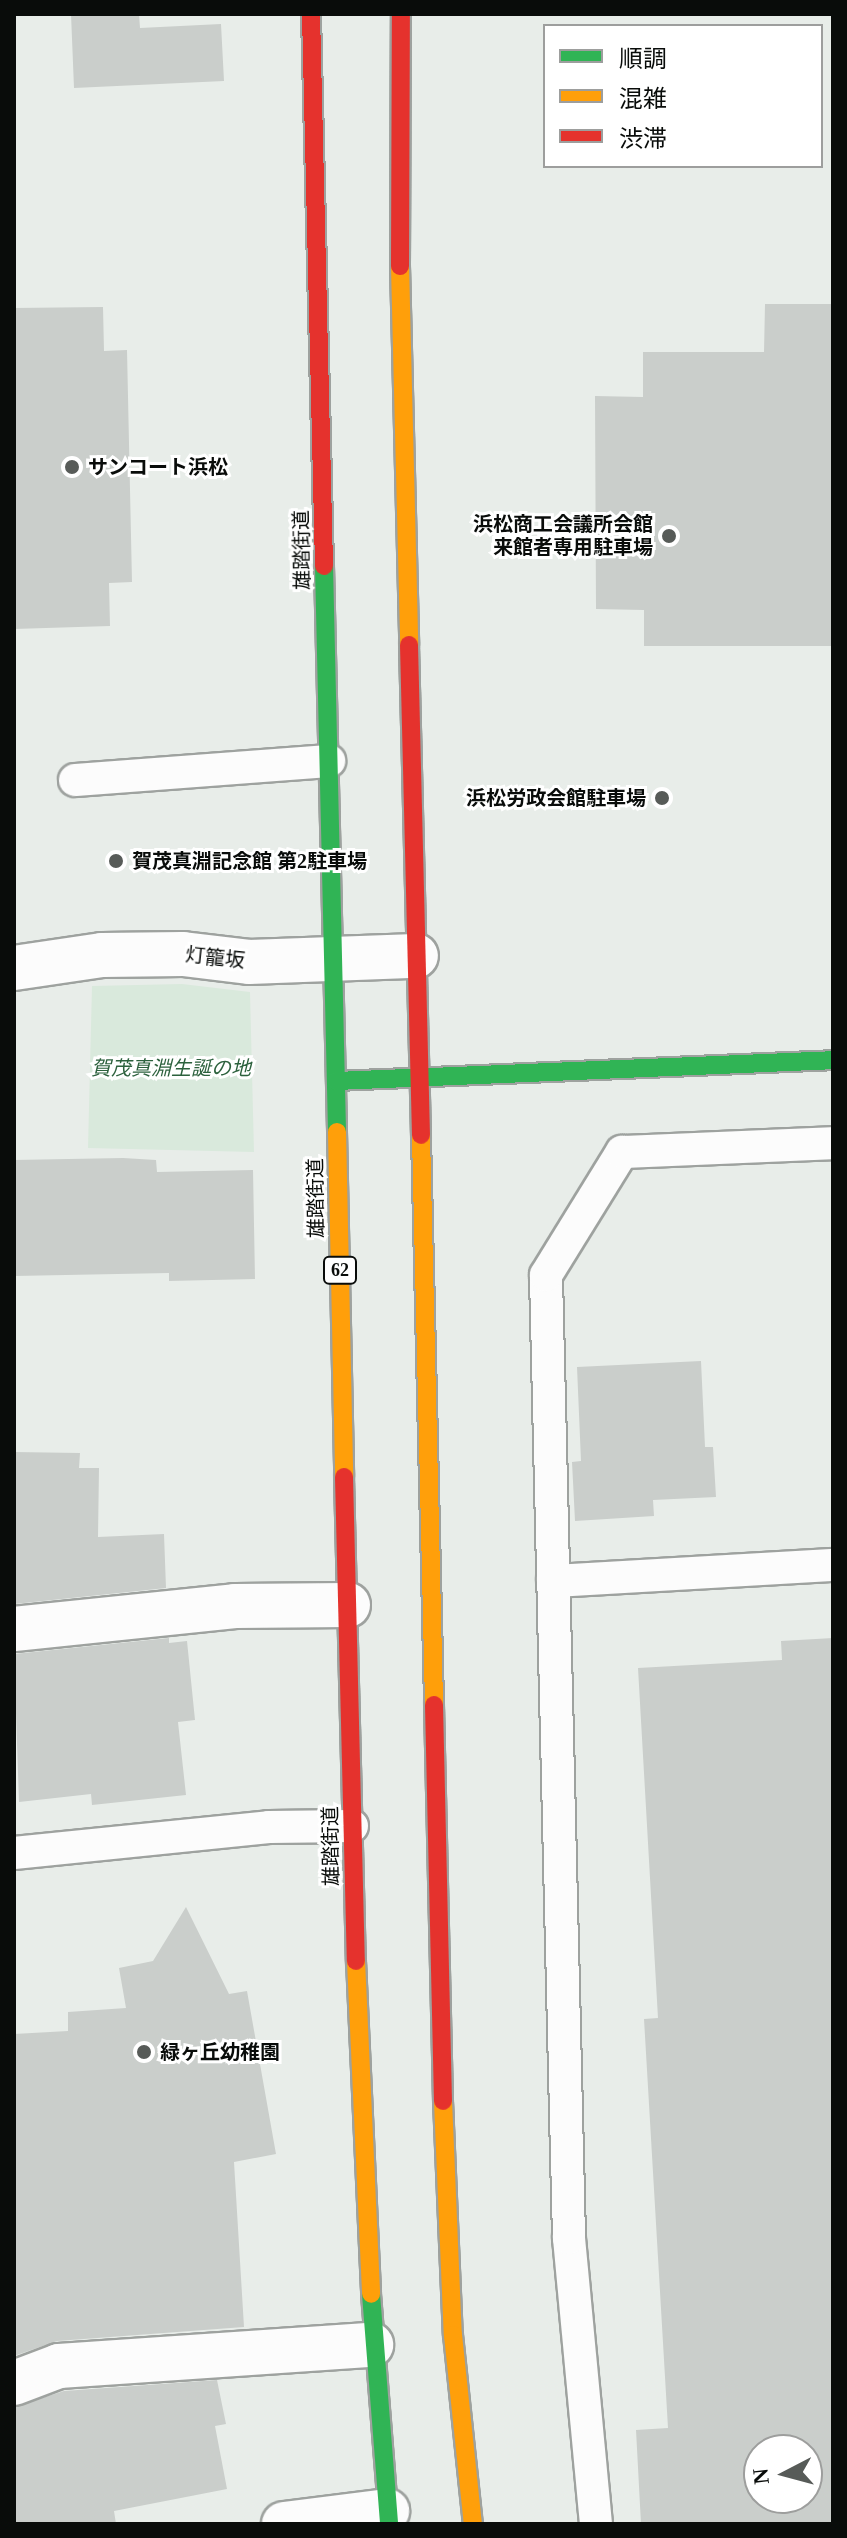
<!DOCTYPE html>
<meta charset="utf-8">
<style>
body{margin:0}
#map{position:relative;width:847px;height:2538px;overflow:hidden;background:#e8ede9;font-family:"Times New Roman","Noto Sans JP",serif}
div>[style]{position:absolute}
.green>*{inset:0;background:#d9e9dc}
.building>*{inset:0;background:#cacecb}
.roads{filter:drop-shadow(2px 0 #9ea29f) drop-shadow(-2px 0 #9ea29f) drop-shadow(0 2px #9ea29f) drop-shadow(0 -2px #9ea29f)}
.lane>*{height:32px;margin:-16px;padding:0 16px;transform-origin:16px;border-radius:16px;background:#fcfcfc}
.street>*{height:44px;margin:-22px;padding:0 22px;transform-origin:22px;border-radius:22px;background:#fcfcfc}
.fast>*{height:18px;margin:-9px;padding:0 9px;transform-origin:9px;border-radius:9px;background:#30b455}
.slow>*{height:18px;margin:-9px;padding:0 9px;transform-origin:9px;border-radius:9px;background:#ff9f0a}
.jam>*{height:18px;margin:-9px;padding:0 9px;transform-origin:9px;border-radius:9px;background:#e5322d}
.dots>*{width:22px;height:22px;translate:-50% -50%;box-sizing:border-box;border:4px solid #fff;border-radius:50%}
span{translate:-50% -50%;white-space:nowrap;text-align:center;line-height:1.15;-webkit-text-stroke:6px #fff;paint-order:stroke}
.shield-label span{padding:2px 6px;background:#fff;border:2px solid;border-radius:6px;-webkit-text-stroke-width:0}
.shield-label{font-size:18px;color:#090c0a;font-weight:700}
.poi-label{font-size:20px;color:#090c0a;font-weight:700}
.left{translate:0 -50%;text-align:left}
.right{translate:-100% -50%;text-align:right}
.street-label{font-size:20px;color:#090c0a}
.park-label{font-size:20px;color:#2c613d;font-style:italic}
.frame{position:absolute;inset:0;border:16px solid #090c0a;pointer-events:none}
.legend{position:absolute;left:543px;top:24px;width:280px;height:144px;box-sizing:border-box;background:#fff;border:2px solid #9d9e9d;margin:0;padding:10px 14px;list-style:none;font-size:24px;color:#090c0a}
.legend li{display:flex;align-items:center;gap:16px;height:40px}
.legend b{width:40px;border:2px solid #9d9e9d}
.north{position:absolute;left:743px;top:2434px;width:80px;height:80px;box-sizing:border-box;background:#fff;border:2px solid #9d9e9d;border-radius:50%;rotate:264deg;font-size:22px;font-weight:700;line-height:32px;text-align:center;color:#090c0a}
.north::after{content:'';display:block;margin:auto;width:28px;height:36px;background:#575b58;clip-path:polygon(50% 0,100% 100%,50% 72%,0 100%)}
</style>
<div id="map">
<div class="green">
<div style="clip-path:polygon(182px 984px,250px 992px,254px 1152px,88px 1148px,92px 986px)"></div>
</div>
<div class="building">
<div style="clip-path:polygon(71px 14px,139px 14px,140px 28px,221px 24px,224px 81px,74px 88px)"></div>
<div style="clip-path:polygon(765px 304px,833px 304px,833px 646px,644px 646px,644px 610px,596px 609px,595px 396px,643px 397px,643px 352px,764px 352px)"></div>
<div style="clip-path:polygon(103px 307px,104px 351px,127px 350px,132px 582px,109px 583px,110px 626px,14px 629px,14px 308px)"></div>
<div style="clip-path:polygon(123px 1158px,156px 1160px,157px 1172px,253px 1170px,255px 1279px,169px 1281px,169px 1273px,14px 1276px,14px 1160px)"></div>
<div style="clip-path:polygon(701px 1361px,705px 1447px,713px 1447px,716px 1497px,653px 1500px,654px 1516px,575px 1521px,572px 1462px,581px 1461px,577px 1367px)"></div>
<div style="clip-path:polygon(14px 1452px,80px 1453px,79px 1468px,99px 1468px,98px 1537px,164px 1534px,166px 1588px,14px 1604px)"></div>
<div style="clip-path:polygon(169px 1638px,169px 1643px,187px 1641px,195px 1720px,178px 1722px,186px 1795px,92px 1805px,91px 1794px,19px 1802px,14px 1654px)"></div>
<div style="clip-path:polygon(evenodd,833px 1638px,833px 2524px,641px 2524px,636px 2430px,668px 2428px,644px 2019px,658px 2018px,638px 1668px,782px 1660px,781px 1641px,833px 1638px,759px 2450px,807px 2450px,807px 2498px,759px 2498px,759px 2450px)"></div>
<div style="clip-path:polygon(186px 1907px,229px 1994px,247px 1991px,276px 2154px,234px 2162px,244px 2327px,57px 2341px,14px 2356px,14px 2034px,68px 2031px,68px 2012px,126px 2008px,119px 1968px,153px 1961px)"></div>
<div style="clip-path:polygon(217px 2380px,226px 2424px,215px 2426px,227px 2489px,114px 2511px,116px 2524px,14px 2524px,14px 2407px,64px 2391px)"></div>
</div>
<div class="roads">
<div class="lane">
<div style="left:75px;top:780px;width:255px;rotate:-4.3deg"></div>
<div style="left:553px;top:1581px;width:280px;rotate:-3.3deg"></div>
<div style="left:14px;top:1853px;width:256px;rotate:-5.8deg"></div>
<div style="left:269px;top:1827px;width:83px;rotate:-0.7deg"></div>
<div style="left:596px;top:2524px;width:287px;rotate:-95.4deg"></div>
<div style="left:569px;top:2238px;width:963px;rotate:-91.37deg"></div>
<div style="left:546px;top:1275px;width:145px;rotate:-58.3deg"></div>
<div style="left:622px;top:1152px;width:211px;rotate:-2.4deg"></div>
</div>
<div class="street">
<div style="left:14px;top:968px;width:89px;rotate:-8.4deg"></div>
<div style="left:102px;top:955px;width:81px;rotate:-0.7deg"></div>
<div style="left:183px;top:954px;width:66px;rotate:6.9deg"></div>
<div style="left:249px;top:962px;width:167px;rotate:-2.1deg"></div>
<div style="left:14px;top:1629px;width:222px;rotate:-5.9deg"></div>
<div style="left:235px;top:1606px;width:113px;rotate:-0.5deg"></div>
<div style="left:14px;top:2383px;width:48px;rotate:-20.7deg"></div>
<div style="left:59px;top:2366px;width:313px;rotate:-3.9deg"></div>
<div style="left:284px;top:2524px;width:104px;rotate:-7.2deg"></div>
</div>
<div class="fast">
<div style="left:324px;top:566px;width:566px;rotate:88.68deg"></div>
<div style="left:336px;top:1081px;width:497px;rotate:-2.4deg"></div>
<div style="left:371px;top:2294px;width:231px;rotate:85.5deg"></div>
</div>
<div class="slow">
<div style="left:400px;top:266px;width:379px;rotate:88.6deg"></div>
<div style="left:337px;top:1132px;width:345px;rotate:88.8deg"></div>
<div style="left:421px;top:1135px;width:570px;rotate:88.69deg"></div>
<div style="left:356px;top:1961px;width:333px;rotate:87.4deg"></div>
<div style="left:443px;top:2101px;width:234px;rotate:87.6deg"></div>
<div style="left:453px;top:2335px;width:190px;rotate:84deg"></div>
</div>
<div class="jam">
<div style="left:311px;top:14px;width:552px;rotate:88.65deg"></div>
<div style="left:400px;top:266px;width:252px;rotate:-89.8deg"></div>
<div style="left:409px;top:645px;width:490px;rotate:88.6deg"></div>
<div style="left:344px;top:1477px;width:484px;rotate:88.6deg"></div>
<div style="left:434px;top:1705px;width:396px;rotate:88.7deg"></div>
</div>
</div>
<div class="dots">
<div style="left:72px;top:467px;background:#575b58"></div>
<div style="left:669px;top:536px;background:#575b58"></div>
<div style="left:662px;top:798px;background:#575b58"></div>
<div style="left:116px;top:861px;background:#575b58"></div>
<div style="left:144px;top:2052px;background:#575b58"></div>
</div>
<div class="shield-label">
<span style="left:340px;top:1270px">62</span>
</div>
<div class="poi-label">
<span class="left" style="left:88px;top:467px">サンコート浜松</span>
<span class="right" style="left:653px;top:536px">浜松商工会議所会館<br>来館者専用駐車場</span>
<span class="right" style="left:646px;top:798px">浜松労政会館駐車場</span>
<span class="left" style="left:132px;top:861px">賀茂真淵記念館 第2駐車場</span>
<span class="left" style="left:160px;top:2052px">緑ヶ丘幼稚園</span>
</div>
<div class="street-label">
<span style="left:302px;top:550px;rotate:-91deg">雄踏街道</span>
<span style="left:215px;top:958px;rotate:6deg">灯籠坂</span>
<span style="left:316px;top:1198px;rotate:-91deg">雄踏街道</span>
<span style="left:331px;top:1846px;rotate:-91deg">雄踏街道</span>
</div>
<div class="park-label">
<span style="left:171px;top:1068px">賀茂真淵生誕の地</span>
</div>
<div class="frame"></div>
<ul class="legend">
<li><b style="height:10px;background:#30b455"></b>順調</li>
<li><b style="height:10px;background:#ff9f0a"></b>混雑</li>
<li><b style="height:10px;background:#e5322d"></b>渋滞</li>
</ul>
<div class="north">N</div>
</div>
